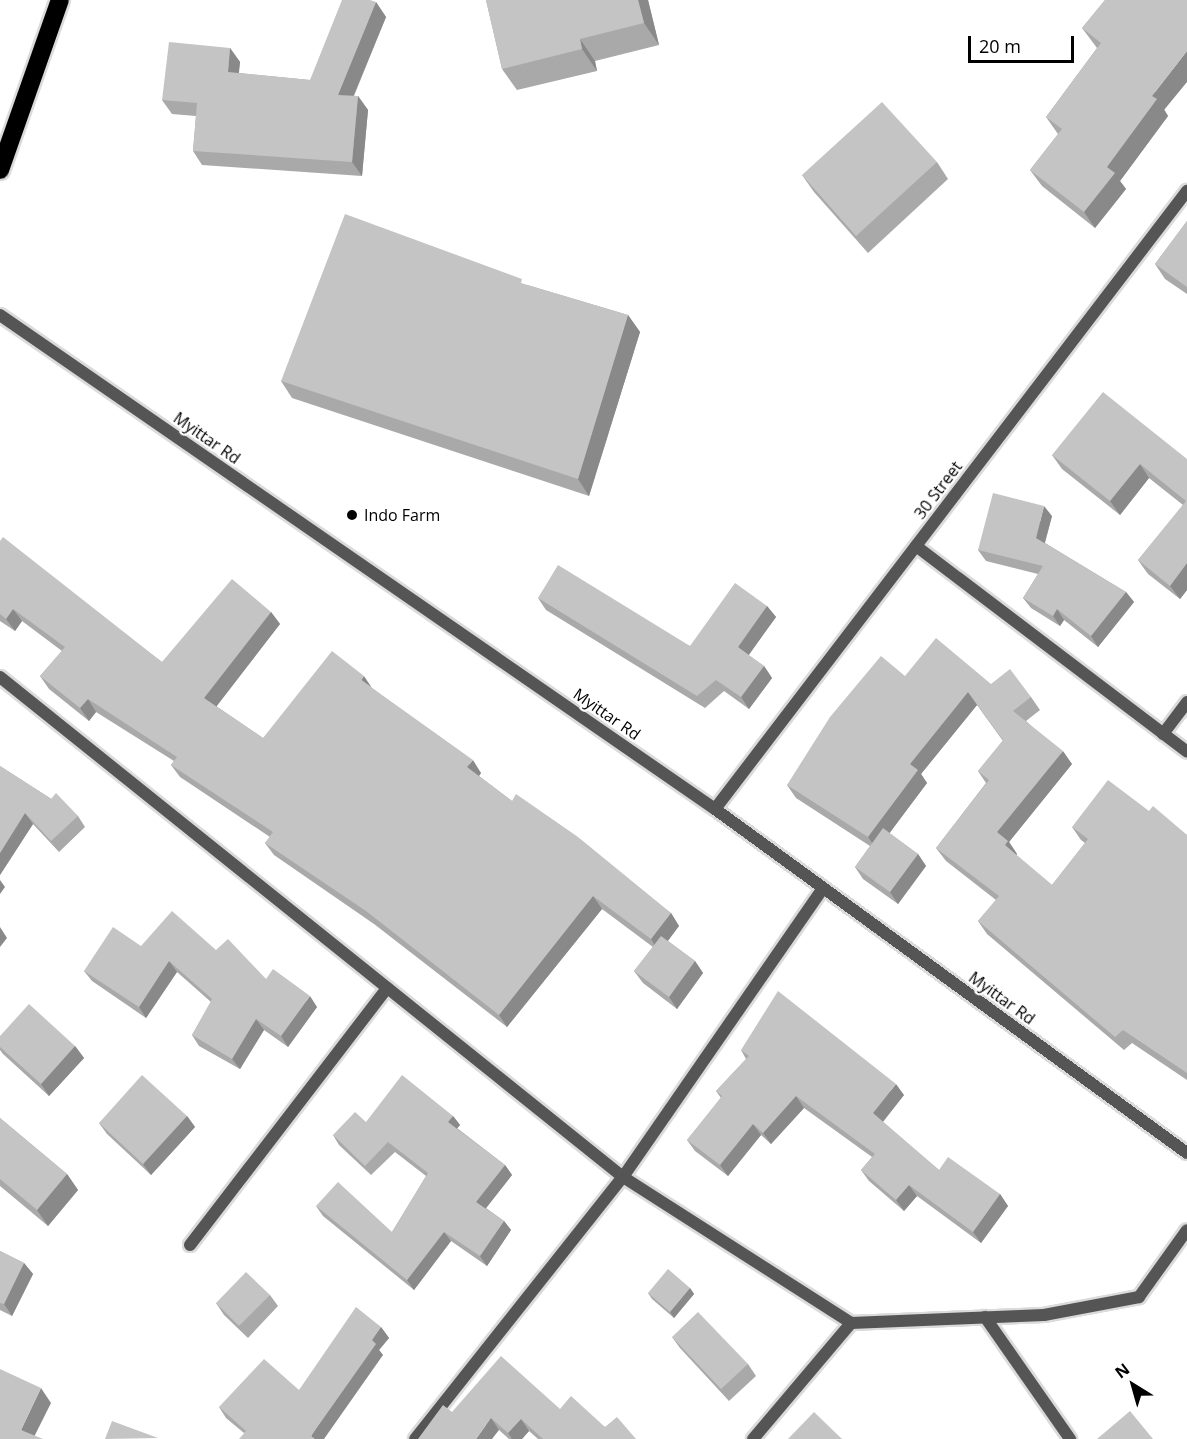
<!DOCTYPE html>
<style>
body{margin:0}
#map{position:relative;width:1187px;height:1439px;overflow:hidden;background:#fff;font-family:"Open Sans",sans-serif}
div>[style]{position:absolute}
.roads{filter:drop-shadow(2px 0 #dbdbdb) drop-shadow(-2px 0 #dbdbdb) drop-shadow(0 2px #dbdbdb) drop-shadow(0 -2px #dbdbdb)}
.street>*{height:12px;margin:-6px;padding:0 6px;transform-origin:6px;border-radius:6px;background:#555}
.highway>*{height:18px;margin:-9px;padding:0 9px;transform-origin:9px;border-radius:9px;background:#000}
.wall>*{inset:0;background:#a9a9a9}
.shaded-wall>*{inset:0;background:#898989}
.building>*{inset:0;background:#c4c4c4}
.dots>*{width:16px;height:16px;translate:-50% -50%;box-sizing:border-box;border:3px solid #fff;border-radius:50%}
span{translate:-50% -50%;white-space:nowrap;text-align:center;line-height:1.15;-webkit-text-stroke:4.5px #fff;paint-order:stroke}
.street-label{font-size:16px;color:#000}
.poi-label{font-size:16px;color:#000}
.left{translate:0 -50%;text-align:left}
.north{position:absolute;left:1103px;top:1355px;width:60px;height:60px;-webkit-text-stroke:4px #fff;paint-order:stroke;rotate:323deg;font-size:16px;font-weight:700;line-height:24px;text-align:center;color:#000}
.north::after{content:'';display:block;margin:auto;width:21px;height:27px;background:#000;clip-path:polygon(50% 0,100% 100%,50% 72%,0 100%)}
.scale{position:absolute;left:968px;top:36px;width:106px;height:27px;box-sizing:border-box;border:3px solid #000;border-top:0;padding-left:8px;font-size:18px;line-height:21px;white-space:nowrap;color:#000;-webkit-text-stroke:4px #fff;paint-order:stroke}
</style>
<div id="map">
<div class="roads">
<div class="street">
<div style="left:0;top:315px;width:869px;rotate:34.64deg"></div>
<div style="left:715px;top:809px;width:584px;rotate:36.09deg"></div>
<div style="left:916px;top:546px;width:340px;rotate:37.2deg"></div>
<div style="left:0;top:677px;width:799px;rotate:38.75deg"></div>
<div style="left:623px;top:1177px;width:271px;rotate:32.6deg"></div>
<div style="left:851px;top:1323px;width:193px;rotate:-2.4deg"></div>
<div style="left:1044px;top:1315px;width:97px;rotate:-10.7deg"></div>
<div style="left:1139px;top:1297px;width:82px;rotate:-54.4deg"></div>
<div style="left:1163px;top:734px;width:40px;rotate:-53deg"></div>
<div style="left:715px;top:809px;width:778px;rotate:-52.63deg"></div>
<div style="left:190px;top:1245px;width:324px;rotate:-52.5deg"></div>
<div style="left:985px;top:1317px;width:149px;rotate:55.1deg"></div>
<div style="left:415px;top:1439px;width:335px;rotate:-51.6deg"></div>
<div style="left:623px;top:1177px;width:351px;rotate:-55.3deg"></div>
<div style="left:753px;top:1439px;width:152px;rotate:-49.8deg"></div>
</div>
<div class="highway">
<div style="left:0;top:170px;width:180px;rotate:-70.6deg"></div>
</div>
</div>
<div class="wall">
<div style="clip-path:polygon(486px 0,648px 0,659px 45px,595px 61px,597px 71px,517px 90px,502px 69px)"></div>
<div style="clip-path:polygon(1105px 0,1168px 116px,1120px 181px,1126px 189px,1095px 228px,1042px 186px,1030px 170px,1058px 134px,1046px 117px,1097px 48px,1082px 28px)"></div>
<div style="clip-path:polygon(376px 2px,386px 17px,354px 96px,358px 96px,368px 110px,362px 176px,202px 165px,193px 151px,196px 116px,172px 114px,162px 100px,230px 48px,240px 62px,239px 73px,310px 80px)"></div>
<div style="clip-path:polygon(937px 162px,948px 179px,868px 253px,814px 192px,802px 175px)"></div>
<div style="clip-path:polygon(1187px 221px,1187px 294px,1165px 279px,1155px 264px)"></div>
<div style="clip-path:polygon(527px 285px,628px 315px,640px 332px,589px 496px,292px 398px,281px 381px)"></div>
<div style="clip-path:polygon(1052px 455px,1187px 459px,1187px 590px,1180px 599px,1148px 574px,1138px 560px,1183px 505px,1149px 478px,1120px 515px,1062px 469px)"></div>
<div style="clip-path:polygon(1052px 516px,1045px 543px,1126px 592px,1134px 602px,1098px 647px,1064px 620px,1060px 626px,1031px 608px,1023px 598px,1038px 574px,986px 561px,978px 550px)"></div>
<div style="clip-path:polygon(0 541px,162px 662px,271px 612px,280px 624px,216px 706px,263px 738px,372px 688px,481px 773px,479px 776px,512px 801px,671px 913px,679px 926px,668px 941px,695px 961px,703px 973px,677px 1009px,643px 983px,634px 971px,653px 947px,602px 909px,507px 1027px,374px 924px,274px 855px,265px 843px,270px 837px,180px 777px,171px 765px,174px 761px,96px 712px,89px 721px,49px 689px,40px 676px,62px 651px,22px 621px,15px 631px,0 621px)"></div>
<div style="clip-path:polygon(538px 598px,690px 646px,767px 606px,776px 617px,748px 655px,764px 666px,772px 678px,749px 709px,724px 691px,705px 708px,546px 610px)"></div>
<div style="clip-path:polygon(905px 676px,991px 684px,1031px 697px,1040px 710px,1026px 721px,1072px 764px,1009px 842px,1017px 854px,1016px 855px,1052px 885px,1085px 843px,1081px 840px,1072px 827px,1149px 811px,1187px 835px,1187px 1080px,1132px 1043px,1124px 1050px,987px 934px,978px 921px,996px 900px,946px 861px,936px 848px,986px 783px,978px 771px,1003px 741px,977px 705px,921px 774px,927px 783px,889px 833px,918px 854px,926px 866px,898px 904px,863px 879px,855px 867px,870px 846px,796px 798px,787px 785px)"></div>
<div style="clip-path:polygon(0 766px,78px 816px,85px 827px,59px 852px,33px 824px,0 875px)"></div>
<div style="clip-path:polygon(216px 950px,266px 979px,317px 1007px,288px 1047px,264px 1030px,240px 1069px,199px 1046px,192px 1035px,211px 1002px,177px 972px,146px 1018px,92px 981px,84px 971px)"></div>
<div style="clip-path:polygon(0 1036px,75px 1046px,84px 1058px,49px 1096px,3px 1054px,0 1050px)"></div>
<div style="clip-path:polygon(741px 1050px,904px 1095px,883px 1122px,939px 1170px,1000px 1194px,1008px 1206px,981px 1243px,917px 1196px,904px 1211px,869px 1181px,861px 1170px,872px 1157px,804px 1108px,771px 1144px,761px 1135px,728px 1176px,695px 1151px,687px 1140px,721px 1098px,716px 1091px,746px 1059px)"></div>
<div style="clip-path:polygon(187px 1116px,195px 1127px,151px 1175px,107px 1134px,99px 1123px)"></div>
<div style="clip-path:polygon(453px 1116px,460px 1125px,457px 1128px,505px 1165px,512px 1175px,486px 1208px,504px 1221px,511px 1230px,487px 1266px,451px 1241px,414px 1290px,323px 1216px,316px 1206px,392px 1232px,426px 1176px,395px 1152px,371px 1175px,339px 1145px,333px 1135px,366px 1122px)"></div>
<div style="clip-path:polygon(0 1118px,67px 1174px,78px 1190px,48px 1226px,0 1186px)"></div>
<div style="clip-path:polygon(0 1251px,24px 1263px,33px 1274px,12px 1316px,0 1310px)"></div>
<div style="clip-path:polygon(690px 1288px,694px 1294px,674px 1318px,652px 1299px,648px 1293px)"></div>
<div style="clip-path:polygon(270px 1295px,278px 1306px,248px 1338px,224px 1315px,216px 1303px)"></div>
<div style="clip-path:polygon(381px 1327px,389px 1338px,379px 1350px,383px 1355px,244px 1433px,226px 1418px,219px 1407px,299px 1390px)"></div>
<div style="clip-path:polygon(672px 1337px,748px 1364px,756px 1376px,729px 1401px,680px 1348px)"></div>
<div style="clip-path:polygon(560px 1409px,636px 1439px,538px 1439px,529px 1431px,522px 1439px,509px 1439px,499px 1430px,452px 1412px)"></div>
</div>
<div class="shaded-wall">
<div style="clip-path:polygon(638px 0,648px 0,659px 45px,644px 23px)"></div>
<div style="clip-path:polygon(376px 2px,386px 17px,348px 109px,338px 95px)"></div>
<div style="clip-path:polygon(580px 39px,595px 61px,597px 71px,582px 49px)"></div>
<div style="clip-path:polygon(230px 48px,240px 62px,237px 86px,228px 72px)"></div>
<div style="clip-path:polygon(1187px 51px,1187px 82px,1164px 110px,1168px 116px,1120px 181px,1126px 189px,1095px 228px,1084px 212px,1107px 167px,1152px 96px)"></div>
<div style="clip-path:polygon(358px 96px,368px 110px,362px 176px,352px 162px)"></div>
<div style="clip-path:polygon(628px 315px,640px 332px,589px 496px,578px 479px)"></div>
<div style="clip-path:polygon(1140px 464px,1149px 478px,1120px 515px,1110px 501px)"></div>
<div style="clip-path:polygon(1044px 506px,1052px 516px,1043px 549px,1036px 538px)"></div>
<div style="clip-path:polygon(1187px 563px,1187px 590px,1180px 599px,1170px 586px)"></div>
<div style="clip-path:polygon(1126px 592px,1134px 602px,1098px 647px,1091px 636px)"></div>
<div style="clip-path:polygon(767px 606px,776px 617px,746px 659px,738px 647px)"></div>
<div style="clip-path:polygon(13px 609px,22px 621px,15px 631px,6px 619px)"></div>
<div style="clip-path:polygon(1057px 609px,1064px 620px,1060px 626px,1053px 616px)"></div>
<div style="clip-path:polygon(271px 612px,280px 624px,213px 711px,204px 698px)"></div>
<div style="clip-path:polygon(764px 666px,772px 678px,749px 709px,741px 697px)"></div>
<div style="clip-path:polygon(364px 676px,372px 688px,361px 680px)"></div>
<div style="clip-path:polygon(968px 692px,977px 705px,921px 774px,927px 783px,877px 850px,868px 837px,910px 764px)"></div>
<div style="clip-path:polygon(88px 699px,96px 712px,89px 721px,80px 708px)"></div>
<div style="clip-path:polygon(1063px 751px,1072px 764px,1009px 842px,1017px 854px,1014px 858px,997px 832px)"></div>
<div style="clip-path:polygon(473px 760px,481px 773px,476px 780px,467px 767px)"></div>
<div style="clip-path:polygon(25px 813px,33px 824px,0 875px,0 853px)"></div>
<div style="clip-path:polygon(918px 854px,926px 866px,898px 904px,890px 892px)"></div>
<div style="clip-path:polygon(0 880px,5px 887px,0 894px)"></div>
<div style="clip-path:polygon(593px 896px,602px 909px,507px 1027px,499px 1015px)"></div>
<div style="clip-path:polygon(671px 913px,679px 926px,659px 952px,651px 939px)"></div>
<div style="clip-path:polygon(0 927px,7px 938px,0 947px)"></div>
<div style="clip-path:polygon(169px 961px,177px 972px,146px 1018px,139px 1007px)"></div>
<div style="clip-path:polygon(695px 961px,703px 973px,677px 1009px,669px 997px)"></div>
<div style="clip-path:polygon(310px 996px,317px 1007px,288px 1047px,281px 1036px)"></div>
<div style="clip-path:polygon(256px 1019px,264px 1030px,240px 1069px,232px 1059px)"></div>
<div style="clip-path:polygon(75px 1046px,84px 1058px,49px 1096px,41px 1084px)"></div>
<div style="clip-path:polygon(896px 1084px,904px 1095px,881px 1124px,873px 1113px)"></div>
<div style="clip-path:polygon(796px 1096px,804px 1108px,771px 1144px,763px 1133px)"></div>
<div style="clip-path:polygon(187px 1116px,195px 1127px,151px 1175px,143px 1164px)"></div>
<div style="clip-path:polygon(453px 1116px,460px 1125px,455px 1131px,448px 1122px)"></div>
<div style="clip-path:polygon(753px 1124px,761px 1135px,728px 1176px,720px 1165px)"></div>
<div style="clip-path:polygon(505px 1165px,512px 1175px,483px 1212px,476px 1202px)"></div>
<div style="clip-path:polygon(67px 1174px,78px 1190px,48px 1226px,37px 1210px)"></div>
<div style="clip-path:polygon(909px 1185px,917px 1196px,904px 1211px,896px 1200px)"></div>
<div style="clip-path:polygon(1000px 1194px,1008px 1206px,981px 1243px,973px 1232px)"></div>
<div style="clip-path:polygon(504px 1221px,511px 1230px,487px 1266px,480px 1256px)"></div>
<div style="clip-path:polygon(444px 1232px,451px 1241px,414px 1290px,407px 1280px)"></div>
<div style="clip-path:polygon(24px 1263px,33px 1274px,12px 1316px,4px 1304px)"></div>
<div style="clip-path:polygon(690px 1288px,694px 1294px,674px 1318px,670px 1312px)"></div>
<div style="clip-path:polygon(381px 1327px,389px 1338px,379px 1350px,383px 1355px,324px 1439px,313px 1439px,311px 1436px,372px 1340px)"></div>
<div style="clip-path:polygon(41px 1388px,51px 1403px,33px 1439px,21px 1430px)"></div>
<div style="clip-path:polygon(491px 1418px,499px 1430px,492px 1439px,476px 1439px)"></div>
<div style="clip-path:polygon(521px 1419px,529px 1431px,522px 1439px,512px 1439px,508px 1433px)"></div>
</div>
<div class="building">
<div style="clip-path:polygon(342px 0,370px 0,376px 2px,338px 95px,358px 96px,352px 162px,193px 151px,197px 103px,162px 100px,169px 42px,230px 48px,228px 72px,310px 80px)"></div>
<div style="clip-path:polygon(486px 0,638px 0,644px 23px,580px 39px,582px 49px,502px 69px)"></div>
<div style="clip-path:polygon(1105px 0,1187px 0,1187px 51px,1152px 96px,1157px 99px,1107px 167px,1115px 173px,1084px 212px,1030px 170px,1062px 129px,1046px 117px,1101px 43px,1082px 28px)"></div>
<div style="clip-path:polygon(882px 102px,937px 162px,856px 236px,802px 175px)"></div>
<div style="clip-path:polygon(345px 214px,522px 279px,521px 283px,628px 315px,578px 479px,281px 381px)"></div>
<div style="clip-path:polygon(1187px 221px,1187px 287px,1155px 264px)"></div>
<div style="clip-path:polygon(1103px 392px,1187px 459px,1187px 563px,1170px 586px,1138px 560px,1186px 501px,1140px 464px,1110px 501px,1052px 455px)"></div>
<div style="clip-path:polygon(993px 493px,1044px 506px,1036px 538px,1126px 592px,1091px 636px,1057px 609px,1053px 616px,1023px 598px,1043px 566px,978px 550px)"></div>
<div style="clip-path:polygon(3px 537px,162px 662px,232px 579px,271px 612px,204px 698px,263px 738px,332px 651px,364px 676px,361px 680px,473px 760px,467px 767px,512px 801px,516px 794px,578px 837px,671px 913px,651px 939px,593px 896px,499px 1015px,366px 911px,265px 843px,273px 832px,171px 765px,177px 757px,88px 699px,80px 708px,40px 676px,65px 647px,13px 609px,6px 619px,0 614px,0 541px)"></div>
<div style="clip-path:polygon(558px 565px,690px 646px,735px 583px,767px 606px,738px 647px,764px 666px,741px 697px,716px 680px,697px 696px,538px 598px)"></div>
<div style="clip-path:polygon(936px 638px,991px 684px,1010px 669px,1031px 697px,1013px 711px,1063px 751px,997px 832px,1008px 841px,1005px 845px,1052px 885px,1088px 839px,1072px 827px,1108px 780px,1149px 811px,1153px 806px,1187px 835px,1187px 1073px,1123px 1030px,1115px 1037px,978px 921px,999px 896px,936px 848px,989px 780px,978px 771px,1003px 740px,968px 692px,910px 764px,918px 770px,868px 837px,787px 785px,830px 717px,881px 656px,905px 676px)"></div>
<div style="clip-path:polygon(0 766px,51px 799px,56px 793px,78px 816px,51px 841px,25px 813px,0 853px)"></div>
<div style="clip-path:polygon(883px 828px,918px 854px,890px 892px,855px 867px)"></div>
<div style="clip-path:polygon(172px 911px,216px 950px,228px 939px,266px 979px,273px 969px,310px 996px,281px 1036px,256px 1019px,232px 1059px,192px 1035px,212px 999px,169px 961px,139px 1007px,84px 971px,113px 927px,141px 946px)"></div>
<div style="clip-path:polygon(661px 936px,695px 961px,669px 997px,634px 971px)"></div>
<div style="clip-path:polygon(778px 991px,896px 1084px,873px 1113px,939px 1170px,948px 1157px,1000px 1194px,973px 1232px,909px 1185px,896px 1200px,861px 1170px,875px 1154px,796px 1096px,763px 1133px,753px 1124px,720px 1165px,687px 1140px,722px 1096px,716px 1091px,749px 1056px,741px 1050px)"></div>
<div style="clip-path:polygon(29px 1004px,75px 1046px,41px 1084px,0 1047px,0 1036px)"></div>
<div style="clip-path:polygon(142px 1075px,187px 1116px,143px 1164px,99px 1123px)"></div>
<div style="clip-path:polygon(402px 1075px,453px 1116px,448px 1122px,505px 1165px,476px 1202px,504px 1221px,480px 1256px,444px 1232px,407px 1280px,316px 1206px,338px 1182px,392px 1232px,428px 1173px,388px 1142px,365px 1166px,333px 1135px,355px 1112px,366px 1122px)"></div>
<div style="clip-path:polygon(0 1118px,67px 1174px,37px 1210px,0 1179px)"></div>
<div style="clip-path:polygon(0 1251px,24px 1263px,4px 1304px,0 1303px)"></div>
<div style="clip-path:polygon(668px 1269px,690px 1288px,670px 1312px,648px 1293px)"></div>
<div style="clip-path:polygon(246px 1272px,270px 1295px,239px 1326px,216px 1303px)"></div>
<div style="clip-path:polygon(356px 1307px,381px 1327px,372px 1340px,376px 1344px,311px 1436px,315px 1439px,239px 1439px,246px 1431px,219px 1407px,264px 1359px,299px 1390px)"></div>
<div style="clip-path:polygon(698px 1312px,748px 1364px,721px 1389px,672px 1337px)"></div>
<div style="clip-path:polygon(501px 1356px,560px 1409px,571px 1396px,605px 1427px,617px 1417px,636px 1439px,543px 1439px,521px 1419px,508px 1433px,491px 1418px,476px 1439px,418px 1439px,443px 1405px,452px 1412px)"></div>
<div style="clip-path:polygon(0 1369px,41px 1388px,21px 1430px,43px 1439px,0 1439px)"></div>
<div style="clip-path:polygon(1130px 1411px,1153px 1439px,1097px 1439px)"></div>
<div style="clip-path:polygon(814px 1412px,842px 1439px,788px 1439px)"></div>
<div style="clip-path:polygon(112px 1421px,158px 1438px,105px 1439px)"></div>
</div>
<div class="dots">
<div style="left:352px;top:515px;background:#000"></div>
</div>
<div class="street-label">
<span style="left:207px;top:438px;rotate:35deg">Myittar Rd</span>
<span style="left:938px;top:490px;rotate:-53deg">30 Street</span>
<span style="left:607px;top:714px;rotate:35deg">Myittar Rd</span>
<span style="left:1002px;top:998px;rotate:36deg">Myittar Rd</span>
</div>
<div class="poi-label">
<span class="left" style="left:364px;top:515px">Indo Farm</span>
</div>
<div class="north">N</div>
<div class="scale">20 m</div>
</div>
